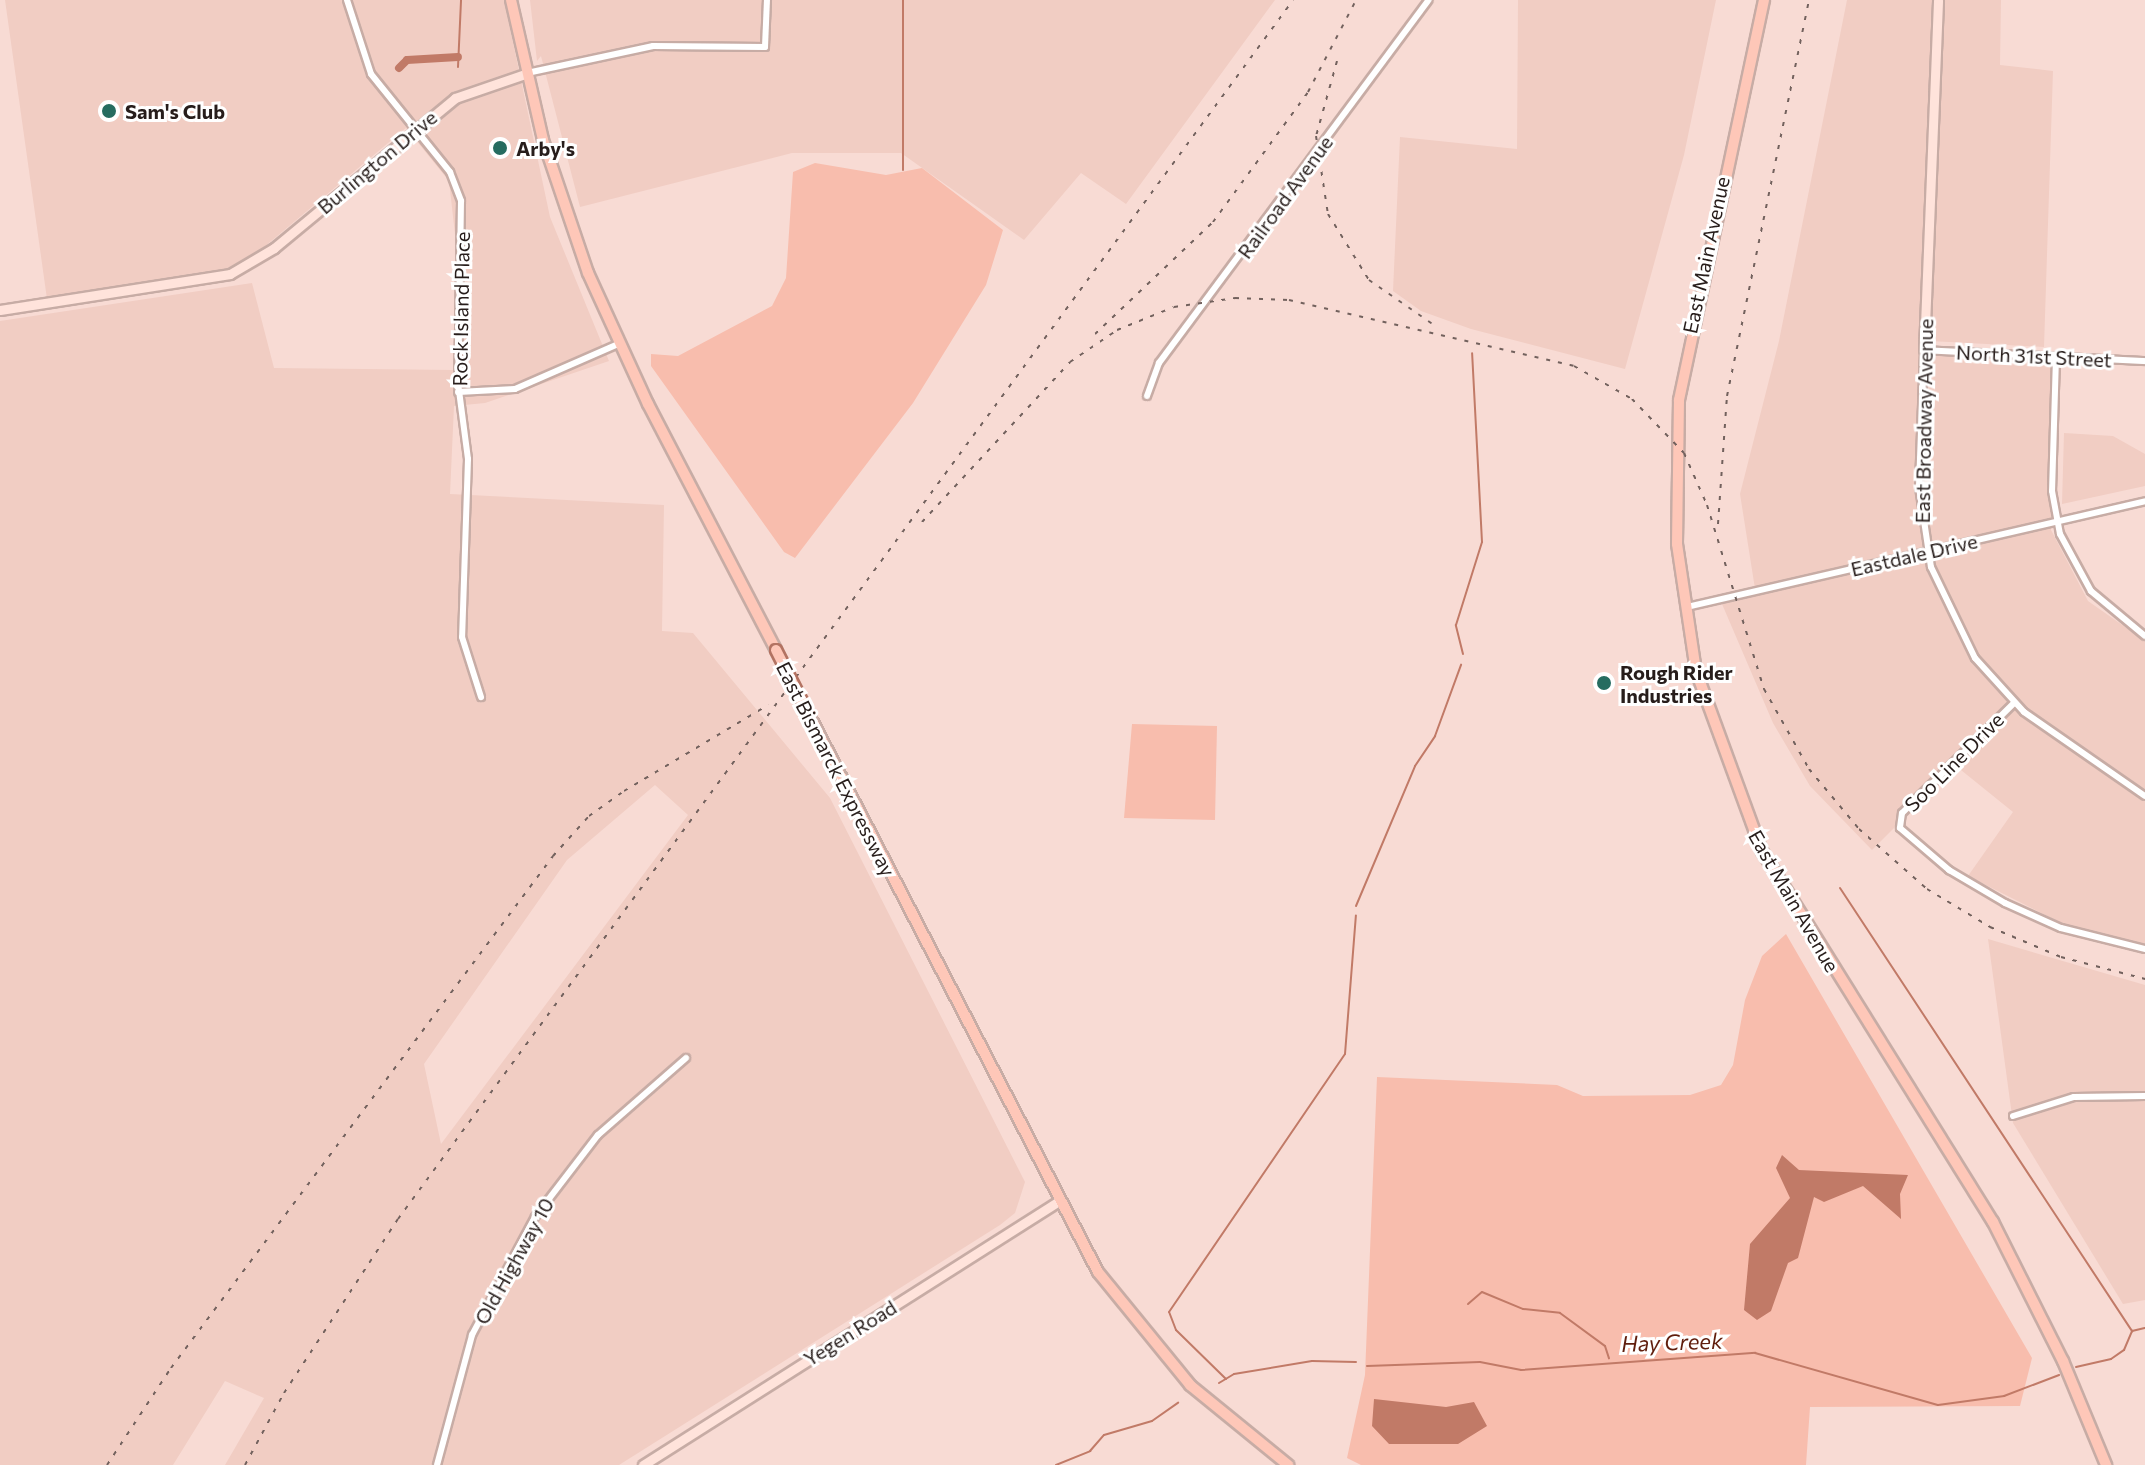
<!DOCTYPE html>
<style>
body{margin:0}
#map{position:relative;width:2145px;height:1465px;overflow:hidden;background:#f8dbd4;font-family:Commissioner,sans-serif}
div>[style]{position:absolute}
.built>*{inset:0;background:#f1cdc3}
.green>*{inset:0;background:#f8bdad}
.water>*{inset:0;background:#c17a67}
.stream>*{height:2px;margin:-1px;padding:0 1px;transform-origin:1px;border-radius:1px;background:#c17a67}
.canal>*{height:8px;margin:-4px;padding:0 4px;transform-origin:4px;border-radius:4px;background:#c17a67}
.roads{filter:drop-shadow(2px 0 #c7aca5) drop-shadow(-2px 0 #c7aca5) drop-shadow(0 2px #c7aca5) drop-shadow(0 -2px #c7aca5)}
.street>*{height:6px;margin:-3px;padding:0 3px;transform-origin:3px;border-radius:3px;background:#fff}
.secondary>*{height:9px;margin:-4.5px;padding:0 4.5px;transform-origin:4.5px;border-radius:4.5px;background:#ffe3db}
.primary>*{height:10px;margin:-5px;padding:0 5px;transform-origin:5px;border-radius:5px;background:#fec7b8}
.rail>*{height:2px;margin-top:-1px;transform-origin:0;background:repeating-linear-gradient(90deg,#72615d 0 4px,transparent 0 12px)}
.bridges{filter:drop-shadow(2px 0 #b37362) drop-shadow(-2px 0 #b37362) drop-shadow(0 2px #b37362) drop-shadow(0 -2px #b37362)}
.primary-bridge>*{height:10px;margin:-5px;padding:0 5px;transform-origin:5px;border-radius:5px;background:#fec7b8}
.dots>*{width:22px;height:22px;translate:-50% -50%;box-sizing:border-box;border:4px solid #fff;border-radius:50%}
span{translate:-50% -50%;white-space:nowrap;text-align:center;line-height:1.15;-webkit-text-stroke:6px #fff;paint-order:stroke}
.poi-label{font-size:20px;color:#271d1b;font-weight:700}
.left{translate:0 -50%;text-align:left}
.street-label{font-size:20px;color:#271d1b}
.water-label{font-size:22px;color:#601e0d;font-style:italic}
</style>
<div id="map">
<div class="built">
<div style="clip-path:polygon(evenodd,5px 0,504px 0,550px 217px,609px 361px,485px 403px,454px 406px,450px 494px,664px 505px,662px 631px,693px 633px,830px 798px,1025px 1182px,1015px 1213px,1000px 1225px,619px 1465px,225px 1465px,264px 1398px,225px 1381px,173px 1465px,0 1465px,0 321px,252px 283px,274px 368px,454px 370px,457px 252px,449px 181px,406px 128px,257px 253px,226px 269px,200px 280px,47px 299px,5px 0,655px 785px,688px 815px,441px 1144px,424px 1064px,567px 860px,655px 785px)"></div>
<div style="clip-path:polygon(530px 0,1275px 0,1126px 204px,1081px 173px,1024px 240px,901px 153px,792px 153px,580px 207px,541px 56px,537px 61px)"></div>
<div style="clip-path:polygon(1518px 0,1716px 0,1684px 155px,1625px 369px,1471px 329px,1421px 311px,1393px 291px,1400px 137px,1517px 149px)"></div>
<div style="clip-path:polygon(1847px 0,2001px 0,2000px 65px,2053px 71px,2044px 347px,1930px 341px,1929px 354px,2051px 360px,2051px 530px,2088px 601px,2145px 641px,2145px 944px,2061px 923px,1968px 876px,2013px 812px,1956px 766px,1872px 850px,1810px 786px,1773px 723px,1722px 604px,1756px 595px,1740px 494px,1779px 341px)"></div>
<div style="clip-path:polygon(2064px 433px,2113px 436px,2145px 454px,2145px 486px,2062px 504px)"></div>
<div style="clip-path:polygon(1988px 939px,2145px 985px,2145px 1300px,2123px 1304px,2013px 1123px)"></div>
</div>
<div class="green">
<div style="clip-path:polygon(815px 163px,886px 175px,922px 168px,1003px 230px,986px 285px,913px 403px,795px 558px,784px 552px,651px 366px,651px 354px,678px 356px,772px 306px,786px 278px,793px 172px)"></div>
<div style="clip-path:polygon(1132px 724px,1217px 726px,1215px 820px,1124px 818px)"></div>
<div style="clip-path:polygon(1786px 934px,2032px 1358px,2020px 1406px,1810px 1407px,1806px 1465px,1361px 1465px,1347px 1458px,1365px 1375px,1377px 1077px,1557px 1085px,1583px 1096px,1690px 1095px,1721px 1085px,1733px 1065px,1745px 1000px,1762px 956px)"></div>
</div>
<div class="water">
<div style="clip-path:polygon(1782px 1155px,1799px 1170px,1908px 1175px,1900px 1194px,1901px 1219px,1863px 1186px,1824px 1202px,1814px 1197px,1798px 1258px,1788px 1263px,1771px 1311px,1757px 1320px,1744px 1310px,1750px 1244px,1790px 1198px,1776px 1168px)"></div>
<div style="clip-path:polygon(1374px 1399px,1446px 1407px,1474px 1402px,1487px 1426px,1458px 1444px,1389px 1444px,1372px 1426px)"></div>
</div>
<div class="stream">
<div style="left:458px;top:67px;width:67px;rotate:-87.4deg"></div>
<div style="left:903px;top:170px;width:170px;rotate:-90deg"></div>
<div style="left:1463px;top:654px;width:30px;rotate:-104deg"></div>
<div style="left:1456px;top:625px;width:87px;rotate:-72.6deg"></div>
<div style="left:1482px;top:542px;width:189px;rotate:-93deg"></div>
<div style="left:1840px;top:888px;width:531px;rotate:56.61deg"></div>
<div style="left:1356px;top:906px;width:152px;rotate:-67.1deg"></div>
<div style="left:1415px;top:766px;width:36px;rotate:-56deg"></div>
<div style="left:1435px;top:736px;width:76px;rotate:-69.9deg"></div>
<div style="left:1468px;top:1304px;width:18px;rotate:-41deg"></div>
<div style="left:1482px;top:1292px;width:44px;rotate:22.5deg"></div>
<div style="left:1523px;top:1309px;width:37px;rotate:6deg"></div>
<div style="left:1560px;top:1313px;width:56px;rotate:36.3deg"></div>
<div style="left:1605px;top:1346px;width:13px;rotate:72deg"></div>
<div style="left:1367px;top:1366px;width:113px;rotate:-2deg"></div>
<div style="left:1480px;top:1362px;width:42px;rotate:11deg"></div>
<div style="left:1521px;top:1370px;width:235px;rotate:-4.2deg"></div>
<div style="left:1755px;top:1353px;width:190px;rotate:15.9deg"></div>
<div style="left:1938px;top:1405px;width:67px;rotate:-7.8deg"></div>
<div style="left:2004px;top:1396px;width:59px;rotate:-20.9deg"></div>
<div style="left:2076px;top:1367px;width:36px;rotate:-13deg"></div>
<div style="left:2111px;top:1359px;width:16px;rotate:-35deg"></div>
<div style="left:2124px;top:1350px;width:21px;rotate:-67deg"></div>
<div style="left:2132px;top:1331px;width:13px;rotate:-13deg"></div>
<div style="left:1226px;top:1379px;width:70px;rotate:-135.6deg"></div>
<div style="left:1176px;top:1330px;width:19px;rotate:-111deg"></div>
<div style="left:1169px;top:1312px;width:312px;rotate:-55.7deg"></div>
<div style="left:1345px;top:1054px;width:139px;rotate:-85.5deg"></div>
<div style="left:1219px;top:1383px;width:17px;rotate:-31deg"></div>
<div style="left:1234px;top:1374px;width:79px;rotate:-9.5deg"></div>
<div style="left:1312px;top:1361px;width:44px;rotate:1.3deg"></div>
<div style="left:1056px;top:1465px;width:37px;rotate:-22deg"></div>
<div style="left:1090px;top:1451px;width:21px;rotate:-49deg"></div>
<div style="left:1104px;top:1435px;width:50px;rotate:-16.3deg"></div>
<div style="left:1152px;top:1421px;width:32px;rotate:-35deg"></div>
</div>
<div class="canal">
<div style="left:399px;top:68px;width:11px;rotate:-45deg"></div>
<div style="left:407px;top:60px;width:51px;rotate:-3.4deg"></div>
</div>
<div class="roads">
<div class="street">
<div style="left:347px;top:0;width:78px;rotate:72deg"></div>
<div style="left:371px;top:74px;width:126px;rotate:51.1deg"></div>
<div style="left:450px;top:172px;width:31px;rotate:69deg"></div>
<div style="left:461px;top:201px;width:182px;rotate:90.9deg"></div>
<div style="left:458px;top:383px;width:77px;rotate:82.5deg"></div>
<div style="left:468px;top:459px;width:178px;rotate:91.9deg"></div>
<div style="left:462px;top:637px;width:63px;rotate:72.4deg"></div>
<div style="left:527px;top:73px;width:129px;rotate:-12.1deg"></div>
<div style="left:653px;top:46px;width:112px;rotate:0.5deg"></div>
<div style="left:765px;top:47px;width:47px;rotate:-87.6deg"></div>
<div style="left:2056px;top:357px;width:134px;rotate:91.7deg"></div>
<div style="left:2052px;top:491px;width:44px;rotate:79.5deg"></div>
<div style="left:2060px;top:534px;width:65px;rotate:61.5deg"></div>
<div style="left:2091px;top:591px;width:70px;rotate:39.8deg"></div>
<div style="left:2145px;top:361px;width:221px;rotate:-177.2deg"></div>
<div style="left:1924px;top:350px;width:137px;rotate:92.1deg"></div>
<div style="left:1919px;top:487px;width:81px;rotate:81.5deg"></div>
<div style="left:1931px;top:567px;width:101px;rotate:64.2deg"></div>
<div style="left:1975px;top:658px;width:73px;rotate:47.8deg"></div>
<div style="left:2024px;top:712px;width:147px;rotate:34.8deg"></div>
<div style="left:458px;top:392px;width:57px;rotate:-3deg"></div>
<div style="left:515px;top:389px;width:112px;rotate:-23.6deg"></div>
<div style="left:1147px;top:396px;width:35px;rotate:-70deg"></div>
<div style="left:1159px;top:363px;width:452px;rotate:-53.4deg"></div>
<div style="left:1687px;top:607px;width:470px;rotate:-13deg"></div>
<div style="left:2014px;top:703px;width:157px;rotate:135.5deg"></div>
<div style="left:1902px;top:813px;width:15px;rotate:98deg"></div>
<div style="left:1900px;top:828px;width:65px;rotate:40.6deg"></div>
<div style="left:1949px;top:870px;width:65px;rotate:30.5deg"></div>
<div style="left:2005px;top:903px;width:61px;rotate:24.1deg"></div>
<div style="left:2061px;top:928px;width:87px;rotate:14deg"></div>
<div style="left:2013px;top:1116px;width:64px;rotate:-17.3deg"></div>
<div style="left:2074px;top:1097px;width:71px;rotate:-0.8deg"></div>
<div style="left:437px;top:1465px;width:135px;rotate:-74.9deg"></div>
<div style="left:472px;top:1335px;width:134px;rotate:-61.9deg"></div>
<div style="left:535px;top:1217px;width:103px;rotate:-52.5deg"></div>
<div style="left:598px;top:1135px;width:117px;rotate:-41.2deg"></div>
</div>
<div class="secondary">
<div style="left:0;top:310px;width:233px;rotate:-8.9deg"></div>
<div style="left:230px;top:274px;width:51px;rotate:-30.6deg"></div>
<div style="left:274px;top:248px;width:235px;rotate:-39.6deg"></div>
<div style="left:455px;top:98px;width:74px;rotate:-18.9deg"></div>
<div style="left:1924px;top:350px;width:350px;rotate:-87.7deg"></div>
<div style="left:643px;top:1465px;width:490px;rotate:-32.4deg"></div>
</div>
<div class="primary">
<div style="left:511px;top:0;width:144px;rotate:77.1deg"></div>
<div style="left:543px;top:140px;width:140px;rotate:71.3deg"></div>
<div style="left:588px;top:273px;width:144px;rotate:65.4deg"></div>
<div style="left:648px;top:404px;width:277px;rotate:62.5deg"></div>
<div style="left:1764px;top:0;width:409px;rotate:102deg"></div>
<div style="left:1679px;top:400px;width:144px;rotate:90.8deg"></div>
<div style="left:1677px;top:544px;width:128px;rotate:81.5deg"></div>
<div style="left:1696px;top:671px;width:192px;rotate:69.9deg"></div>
<div style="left:1762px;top:851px;width:437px;rotate:58.1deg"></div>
<div style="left:1993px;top:1222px;width:156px;rotate:63.3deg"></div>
<div style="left:2063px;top:1361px;width:113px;rotate:67.5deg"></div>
<div style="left:808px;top:713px;width:630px;rotate:62.58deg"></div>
<div style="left:1098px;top:1272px;width:146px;rotate:50.8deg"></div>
<div style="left:1190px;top:1385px;width:127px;rotate:39.2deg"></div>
</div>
</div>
<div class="rail">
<div style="left:1337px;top:61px;width:78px;rotate:105.6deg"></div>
<div style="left:1316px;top:136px;width:79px;rotate:81.3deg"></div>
<div style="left:1328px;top:214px;width:78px;rotate:58.2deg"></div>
<div style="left:1369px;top:280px;width:79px;rotate:34.7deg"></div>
<div style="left:1095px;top:334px;width:163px;rotate:-43.5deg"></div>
<div style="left:1213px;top:222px;width:161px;rotate:-53.8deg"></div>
<div style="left:1308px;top:92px;width:104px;rotate:-62.4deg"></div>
<div style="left:922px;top:522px;width:218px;rotate:-47.2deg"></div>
<div style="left:1070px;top:362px;width:57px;rotate:-34.2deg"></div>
<div style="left:1117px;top:330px;width:61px;rotate:-22deg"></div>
<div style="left:1174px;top:307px;width:62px;rotate:-8.4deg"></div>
<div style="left:1235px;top:298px;width:54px;rotate:2.1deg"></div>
<div style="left:1289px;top:300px;width:293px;rotate:13deg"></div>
<div style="left:1574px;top:366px;width:67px;rotate:29.6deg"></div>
<div style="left:1632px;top:399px;width:75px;rotate:46.1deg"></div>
<div style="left:1684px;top:453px;width:57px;rotate:66.1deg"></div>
<div style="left:1707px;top:505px;width:193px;rotate:72.8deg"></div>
<div style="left:1764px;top:689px;width:92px;rotate:60.6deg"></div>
<div style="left:1809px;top:769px;width:78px;rotate:50.2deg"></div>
<div style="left:1859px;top:829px;width:91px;rotate:41.4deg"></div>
<div style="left:1927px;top:889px;width:74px;rotate:31.1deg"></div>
<div style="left:1990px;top:927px;width:77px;rotate:22.9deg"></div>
<div style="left:2061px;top:957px;width:87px;rotate:14.7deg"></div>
<div style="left:1718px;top:524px;width:128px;rotate:-86deg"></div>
<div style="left:1727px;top:396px;width:404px;rotate:-78.3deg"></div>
<div style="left:107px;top:1465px;width:116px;rotate:-56.6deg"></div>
<div style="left:171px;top:1368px;width:639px;rotate:-53.27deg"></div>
<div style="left:553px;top:856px;width:54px;rotate:-48deg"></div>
<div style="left:589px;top:816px;width:43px;rotate:-35.5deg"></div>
<div style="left:624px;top:791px;width:168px;rotate:-30.8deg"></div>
<div style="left:245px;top:1465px;width:82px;rotate:-61.6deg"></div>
<div style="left:284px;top:1393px;width:208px;rotate:-56.8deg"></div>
<div style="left:398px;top:1219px;width:1512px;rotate:-53.71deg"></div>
</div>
<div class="bridges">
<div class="primary-bridge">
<div style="left:776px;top:650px;width:71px;rotate:63.1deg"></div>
</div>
</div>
<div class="dots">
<div style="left:109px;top:111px;background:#266c60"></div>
<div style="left:500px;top:148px;background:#266c60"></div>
<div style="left:1604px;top:683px;background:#266c60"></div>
</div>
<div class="poi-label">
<span class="left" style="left:125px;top:111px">Sam's Club</span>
<span class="left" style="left:516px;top:148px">Arby's</span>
<span class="left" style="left:1620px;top:684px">Rough Rider<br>Industries</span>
</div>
<div class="street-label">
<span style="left:377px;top:162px;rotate:-40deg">Burlington Drive</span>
<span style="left:1285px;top:197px;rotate:-54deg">Railroad Avenue</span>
<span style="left:1706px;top:255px;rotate:-78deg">East Main Avenue</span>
<span style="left:461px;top:309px;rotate:-89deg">Rock Island Place</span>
<span style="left:2034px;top:356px;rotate:3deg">North 31st Street</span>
<span style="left:1924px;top:421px;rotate:-89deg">East Broadway Avenue</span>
<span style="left:1914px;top:555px;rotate:-13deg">Eastdale Drive</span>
<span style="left:1954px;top:762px;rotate:-45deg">Soo Line Drive</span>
<span style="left:836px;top:769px;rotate:63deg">East Bismarck Expressway</span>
<span style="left:1794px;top:901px;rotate:60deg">East Main Avenue</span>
<span style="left:514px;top:1261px;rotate:-61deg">Old Highway 10</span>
<span style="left:850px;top:1333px;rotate:-32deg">Yegen Road</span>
</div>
<div class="water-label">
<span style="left:1672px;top:1342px;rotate:-2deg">Hay Creek</span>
</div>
</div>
